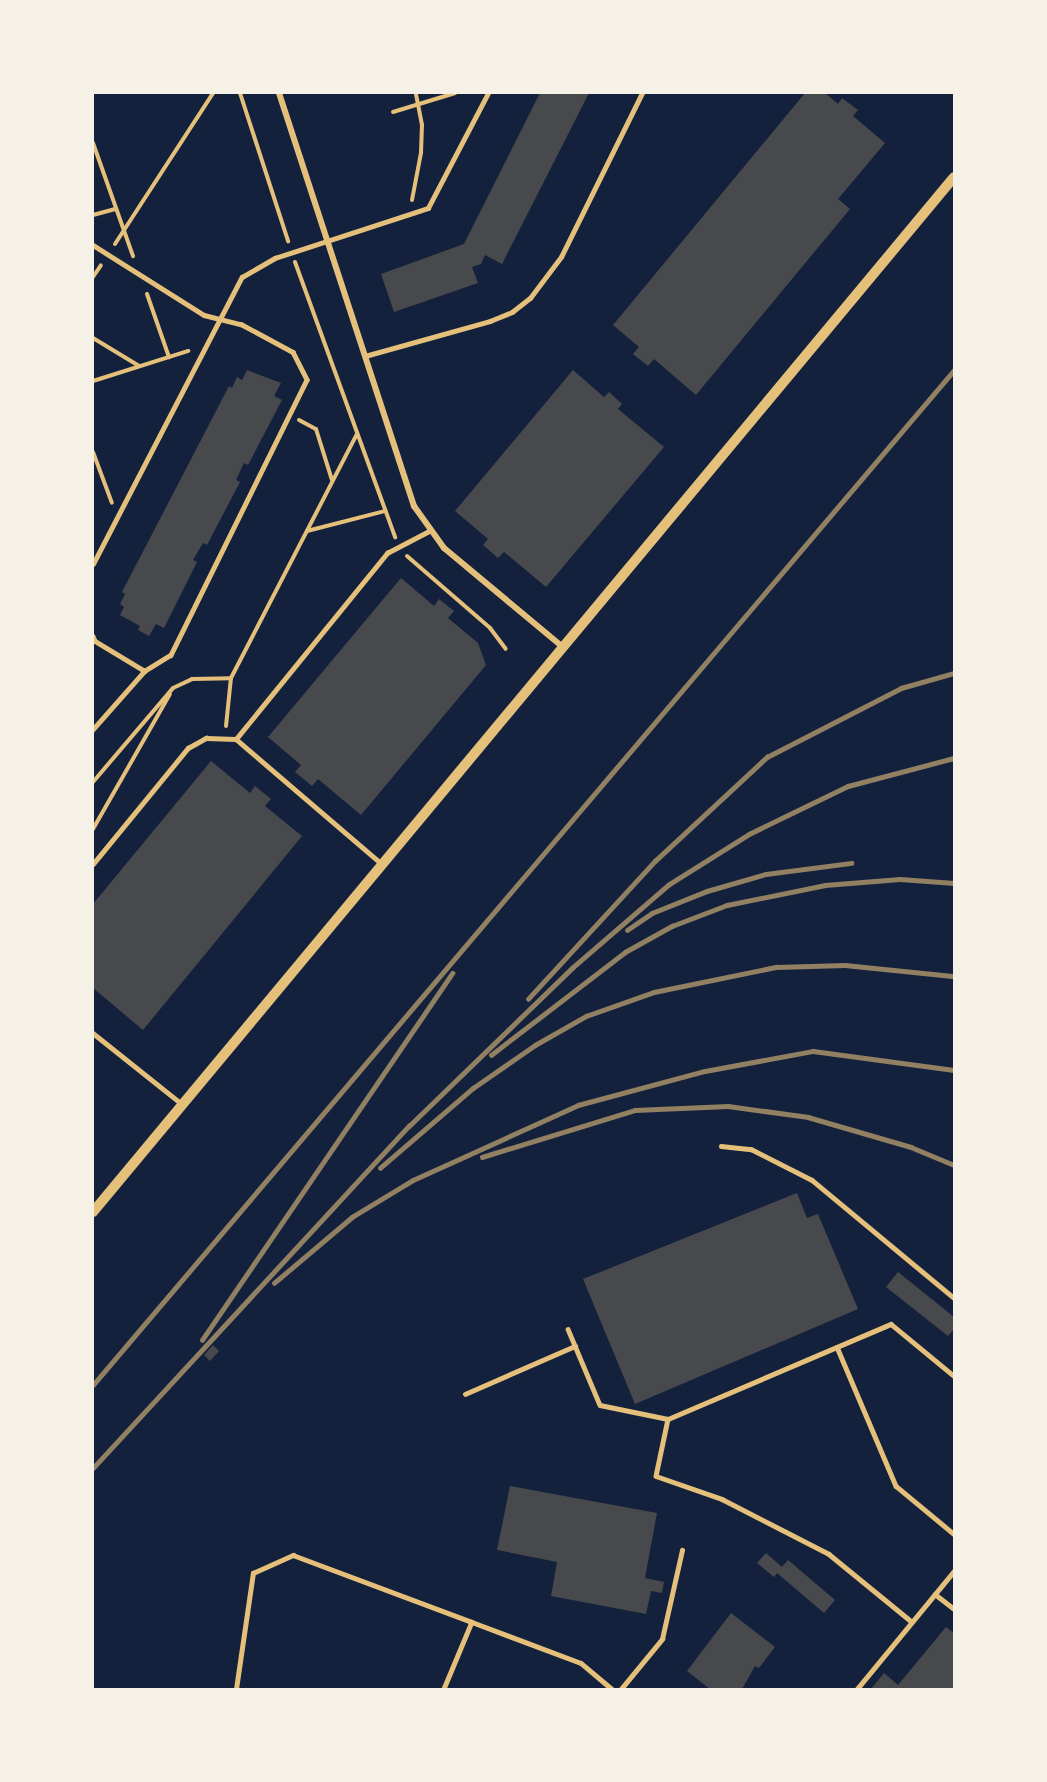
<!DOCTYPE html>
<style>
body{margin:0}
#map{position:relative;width:1047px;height:1782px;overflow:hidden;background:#14213d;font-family:"Alegreya Sans",sans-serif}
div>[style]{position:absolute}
.building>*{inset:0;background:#48494c}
.path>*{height:4px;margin:-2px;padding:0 2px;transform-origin:2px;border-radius:2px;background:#e5c07b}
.service>*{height:4.5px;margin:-2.25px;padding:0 2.25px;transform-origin:2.25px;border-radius:2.25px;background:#e5c07b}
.minor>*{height:6px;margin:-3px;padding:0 3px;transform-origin:3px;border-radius:3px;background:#e5c07b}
.tertiary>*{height:10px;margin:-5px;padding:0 5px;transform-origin:5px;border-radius:5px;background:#e5c07b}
.rail>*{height:4.5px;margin:-2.25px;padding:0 2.25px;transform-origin:2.25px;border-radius:2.25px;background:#918062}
span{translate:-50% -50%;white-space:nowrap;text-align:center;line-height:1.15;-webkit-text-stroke:6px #f6f1e7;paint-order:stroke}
.frame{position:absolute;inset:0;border:94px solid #f6f1e7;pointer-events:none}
</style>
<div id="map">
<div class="building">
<div style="clip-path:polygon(540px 93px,589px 93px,502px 264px,485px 255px,481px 264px,472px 267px,478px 283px,394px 312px,381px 274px,464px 244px)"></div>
<div style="clip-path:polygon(805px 93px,825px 93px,838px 104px,842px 98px,858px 110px,853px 116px,885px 143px,838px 199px,850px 209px,696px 395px,654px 359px,648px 366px,633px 354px,639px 347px,613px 325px)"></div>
<div style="clip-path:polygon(247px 370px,281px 383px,274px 396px,282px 400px,248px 465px,244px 463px,236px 480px,240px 482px,207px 545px,203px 543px,193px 560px,197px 562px,164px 628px,156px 624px,149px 636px,138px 630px,140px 626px,120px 615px,124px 607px,120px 604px,125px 594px,122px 592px,229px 386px,232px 388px,237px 377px,242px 380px)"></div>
<div style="clip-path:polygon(573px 370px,604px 397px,609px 392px,622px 404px,618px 409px,664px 447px,546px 587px,504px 552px,498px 558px,483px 545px,488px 539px,455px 511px)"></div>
<div style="clip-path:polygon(401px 578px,434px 606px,439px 599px,454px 611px,448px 618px,478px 643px,486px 665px,361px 815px,318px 779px,312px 786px,295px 772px,301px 765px,268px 737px)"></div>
<div style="clip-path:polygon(211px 761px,250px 793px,255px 786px,271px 799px,265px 806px,302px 836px,143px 1030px,93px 988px,93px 904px)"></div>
<div style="clip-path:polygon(797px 1193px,807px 1218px,818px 1214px,858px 1309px,635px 1404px,583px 1279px)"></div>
<div style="clip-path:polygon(898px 1272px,954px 1317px,954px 1329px,948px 1336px,886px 1287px)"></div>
<div style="clip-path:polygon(213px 1345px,219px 1351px,210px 1361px,204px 1355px)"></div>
<div style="clip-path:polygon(510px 1486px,657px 1513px,645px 1578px,664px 1582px,662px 1593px,651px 1591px,646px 1614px,551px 1596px,557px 1562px,497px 1550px)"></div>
<div style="clip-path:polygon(766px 1553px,782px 1567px,788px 1560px,835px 1600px,824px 1613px,777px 1573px,774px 1577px,757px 1563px)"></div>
<div style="clip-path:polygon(731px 1613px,775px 1647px,759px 1668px,755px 1666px,742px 1689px,710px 1689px,687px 1671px)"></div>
<div style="clip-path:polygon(946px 1627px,954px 1633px,954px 1689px,871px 1689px,884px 1673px,898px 1685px)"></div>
</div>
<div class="path">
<div style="left:240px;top:93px;width:156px;rotate:72deg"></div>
<div style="left:393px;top:112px;width:65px;rotate:-17deg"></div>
<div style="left:93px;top:143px;width:120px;rotate:70.5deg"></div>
<div style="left:412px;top:200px;width:48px;rotate:-79.2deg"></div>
<div style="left:421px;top:153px;width:28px;rotate:-88deg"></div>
<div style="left:422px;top:125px;width:33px;rotate:-101deg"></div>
<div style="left:93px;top:215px;width:24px;rotate:-15deg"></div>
<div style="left:115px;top:244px;width:180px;rotate:-57deg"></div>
<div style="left:295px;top:262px;width:293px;rotate:70deg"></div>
<div style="left:93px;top:277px;width:14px;rotate:-56deg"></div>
<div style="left:147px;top:294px;width:67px;rotate:70.8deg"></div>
<div style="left:93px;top:338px;width:54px;rotate:31.3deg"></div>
<div style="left:93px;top:381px;width:100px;rotate:-17.5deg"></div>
<div style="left:299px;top:420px;width:19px;rotate:28deg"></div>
<div style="left:316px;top:429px;width:53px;rotate:72.6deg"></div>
<div style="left:93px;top:452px;width:54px;rotate:69.6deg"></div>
<div style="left:307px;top:531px;width:81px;rotate:-14.4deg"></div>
<div style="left:407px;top:556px;width:110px;rotate:40.9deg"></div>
<div style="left:490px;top:628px;width:26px;rotate:53deg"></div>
<div style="left:226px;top:726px;width:48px;rotate:-84.1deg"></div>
<div style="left:231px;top:678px;width:275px;rotate:-62.7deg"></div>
<div style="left:93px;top:782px;width:123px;rotate:-49.6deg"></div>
<div style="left:173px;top:688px;width:21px;rotate:-25deg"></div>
<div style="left:192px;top:679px;width:39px;rotate:-1deg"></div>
<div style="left:93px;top:829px;width:155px;rotate:-60.3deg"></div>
</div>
<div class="service">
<div style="left:93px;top:245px;width:131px;rotate:32.2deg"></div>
<div style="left:204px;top:315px;width:38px;rotate:14deg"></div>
<div style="left:241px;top:324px;width:59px;rotate:28.3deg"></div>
<div style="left:293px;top:352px;width:31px;rotate:63deg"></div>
<div style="left:307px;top:380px;width:307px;rotate:116.3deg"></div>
<div style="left:171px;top:655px;width:31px;rotate:148deg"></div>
<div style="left:145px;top:671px;width:79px;rotate:131.4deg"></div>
<div style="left:365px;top:356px;width:130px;rotate:-15.6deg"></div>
<div style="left:490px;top:321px;width:24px;rotate:-22deg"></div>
<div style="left:512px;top:312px;width:23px;rotate:-38deg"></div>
<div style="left:530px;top:298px;width:51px;rotate:-52.9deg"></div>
<div style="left:561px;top:257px;width:183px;rotate:-63.7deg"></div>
<div style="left:93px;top:564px;width:323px;rotate:-62.6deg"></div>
<div style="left:242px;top:277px;width:38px;rotate:-30deg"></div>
<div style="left:275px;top:258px;width:161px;rotate:-18.1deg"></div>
<div style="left:428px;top:208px;width:130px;rotate:-62.4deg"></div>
<div style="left:93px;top:636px;width:5px;rotate:68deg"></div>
<div style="left:95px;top:641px;width:58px;rotate:31deg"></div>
<div style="left:236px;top:739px;width:192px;rotate:40.6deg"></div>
<div style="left:93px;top:864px;width:150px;rotate:-50.7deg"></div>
<div style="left:188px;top:748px;width:21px;rotate:-29deg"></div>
<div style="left:206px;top:738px;width:30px;rotate:2deg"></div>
<div style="left:236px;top:739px;width:240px;rotate:-50.9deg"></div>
<div style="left:387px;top:553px;width:47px;rotate:-27.6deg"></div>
<div style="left:93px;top:1033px;width:114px;rotate:38.6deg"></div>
<div style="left:721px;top:1146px;width:30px;rotate:6deg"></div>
<div style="left:751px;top:1149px;width:68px;rotate:26.9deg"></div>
<div style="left:812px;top:1180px;width:185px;rotate:39.7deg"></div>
<div style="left:568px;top:1329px;width:82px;rotate:67.2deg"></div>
<div style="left:600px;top:1405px;width:69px;rotate:11.6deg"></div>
<div style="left:668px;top:1419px;width:242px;rotate:-23.1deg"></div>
<div style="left:891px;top:1324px;width:82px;rotate:39.5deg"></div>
<div style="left:837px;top:1347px;width:151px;rotate:67deg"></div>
<div style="left:896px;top:1486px;width:75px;rotate:39.6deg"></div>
<div style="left:465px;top:1394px;width:120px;rotate:-23.6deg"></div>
<div style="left:668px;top:1419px;width:58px;rotate:101.9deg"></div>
<div style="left:656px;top:1476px;width:70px;rotate:19.2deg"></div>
<div style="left:722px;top:1499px;width:120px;rotate:27.2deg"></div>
<div style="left:829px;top:1554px;width:107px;rotate:39.3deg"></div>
<div style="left:935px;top:1594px;width:24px;rotate:38deg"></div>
<div style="left:472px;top:1622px;width:116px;rotate:20.6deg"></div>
<div style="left:581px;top:1663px;width:40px;rotate:40deg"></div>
<div style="left:236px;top:1689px;width:117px;rotate:-81.7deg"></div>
<div style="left:253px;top:1573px;width:44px;rotate:-24.2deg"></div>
<div style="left:293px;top:1555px;width:191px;rotate:20.5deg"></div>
<div style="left:472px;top:1622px;width:73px;rotate:112.7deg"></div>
<div style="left:621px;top:1689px;width:65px;rotate:-50.6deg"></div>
<div style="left:662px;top:1639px;width:91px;rotate:-77.3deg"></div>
<div style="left:857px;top:1689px;width:153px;rotate:-50.6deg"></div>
</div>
<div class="minor">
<div style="left:279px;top:93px;width:435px;rotate:71.9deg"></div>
<div style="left:414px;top:506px;width:52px;rotate:54.5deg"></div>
<div style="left:444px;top:548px;width:155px;rotate:39.8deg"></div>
</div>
<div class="tertiary">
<div style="left:93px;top:1212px;width:1346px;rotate:-50.24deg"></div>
</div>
<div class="rail">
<div style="left:627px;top:930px;width:30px;rotate:-34deg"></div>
<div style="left:652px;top:913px;width:59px;rotate:-21.8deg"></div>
<div style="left:707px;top:891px;width:61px;rotate:-16.1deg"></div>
<div style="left:766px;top:874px;width:86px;rotate:-7.4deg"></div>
<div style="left:528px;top:999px;width:188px;rotate:-47.4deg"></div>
<div style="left:655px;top:861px;width:153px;rotate:-42.9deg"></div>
<div style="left:767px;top:757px;width:151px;rotate:-27.2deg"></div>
<div style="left:901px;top:688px;width:55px;rotate:-15.8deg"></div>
<div style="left:491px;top:1055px;width:169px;rotate:-37.5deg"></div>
<div style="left:625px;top:952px;width:54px;rotate:-29deg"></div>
<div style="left:672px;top:926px;width:59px;rotate:-20.9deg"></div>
<div style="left:727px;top:905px;width:100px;rotate:-11.5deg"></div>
<div style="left:825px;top:885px;width:75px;rotate:-4.6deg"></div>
<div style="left:900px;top:879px;width:54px;rotate:4.2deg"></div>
<div style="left:482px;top:1157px;width:160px;rotate:-17.1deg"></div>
<div style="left:635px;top:1110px;width:93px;rotate:-2.5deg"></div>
<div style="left:728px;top:1106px;width:81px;rotate:7.8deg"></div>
<div style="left:808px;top:1117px;width:107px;rotate:16.2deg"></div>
<div style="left:911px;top:1147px;width:47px;rotate:22.7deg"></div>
<div style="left:380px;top:1168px;width:123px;rotate:-40.7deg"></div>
<div style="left:473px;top:1088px;width:75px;rotate:-34.7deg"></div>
<div style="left:535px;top:1045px;width:59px;rotate:-29.6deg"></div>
<div style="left:586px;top:1016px;width:72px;rotate:-19.4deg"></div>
<div style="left:654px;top:992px;width:125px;rotate:-11.6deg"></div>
<div style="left:776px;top:967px;width:69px;rotate:-1.7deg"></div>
<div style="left:845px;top:965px;width:110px;rotate:5.8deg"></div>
<div style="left:274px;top:1283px;width:102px;rotate:-40.2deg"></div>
<div style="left:352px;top:1217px;width:71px;rotate:-31.2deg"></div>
<div style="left:413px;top:1180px;width:181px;rotate:-24.4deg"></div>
<div style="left:578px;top:1105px;width:131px;rotate:-15deg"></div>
<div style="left:705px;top:1071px;width:110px;rotate:-10.5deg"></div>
<div style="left:813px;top:1051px;width:142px;rotate:7.7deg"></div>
<div style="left:202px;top:1340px;width:444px;rotate:-55.7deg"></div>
<div style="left:93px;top:1385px;width:1331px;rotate:-49.69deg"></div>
<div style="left:93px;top:1468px;width:466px;rotate:-47.3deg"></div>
<div style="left:409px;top:1126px;width:227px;rotate:-44.1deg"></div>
<div style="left:572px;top:968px;width:127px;rotate:-40.8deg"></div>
<div style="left:668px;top:885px;width:96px;rotate:-32.2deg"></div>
<div style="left:749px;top:834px;width:110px;rotate:-25.9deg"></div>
<div style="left:848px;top:786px;width:110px;rotate:-14.8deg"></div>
</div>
<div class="frame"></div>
</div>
